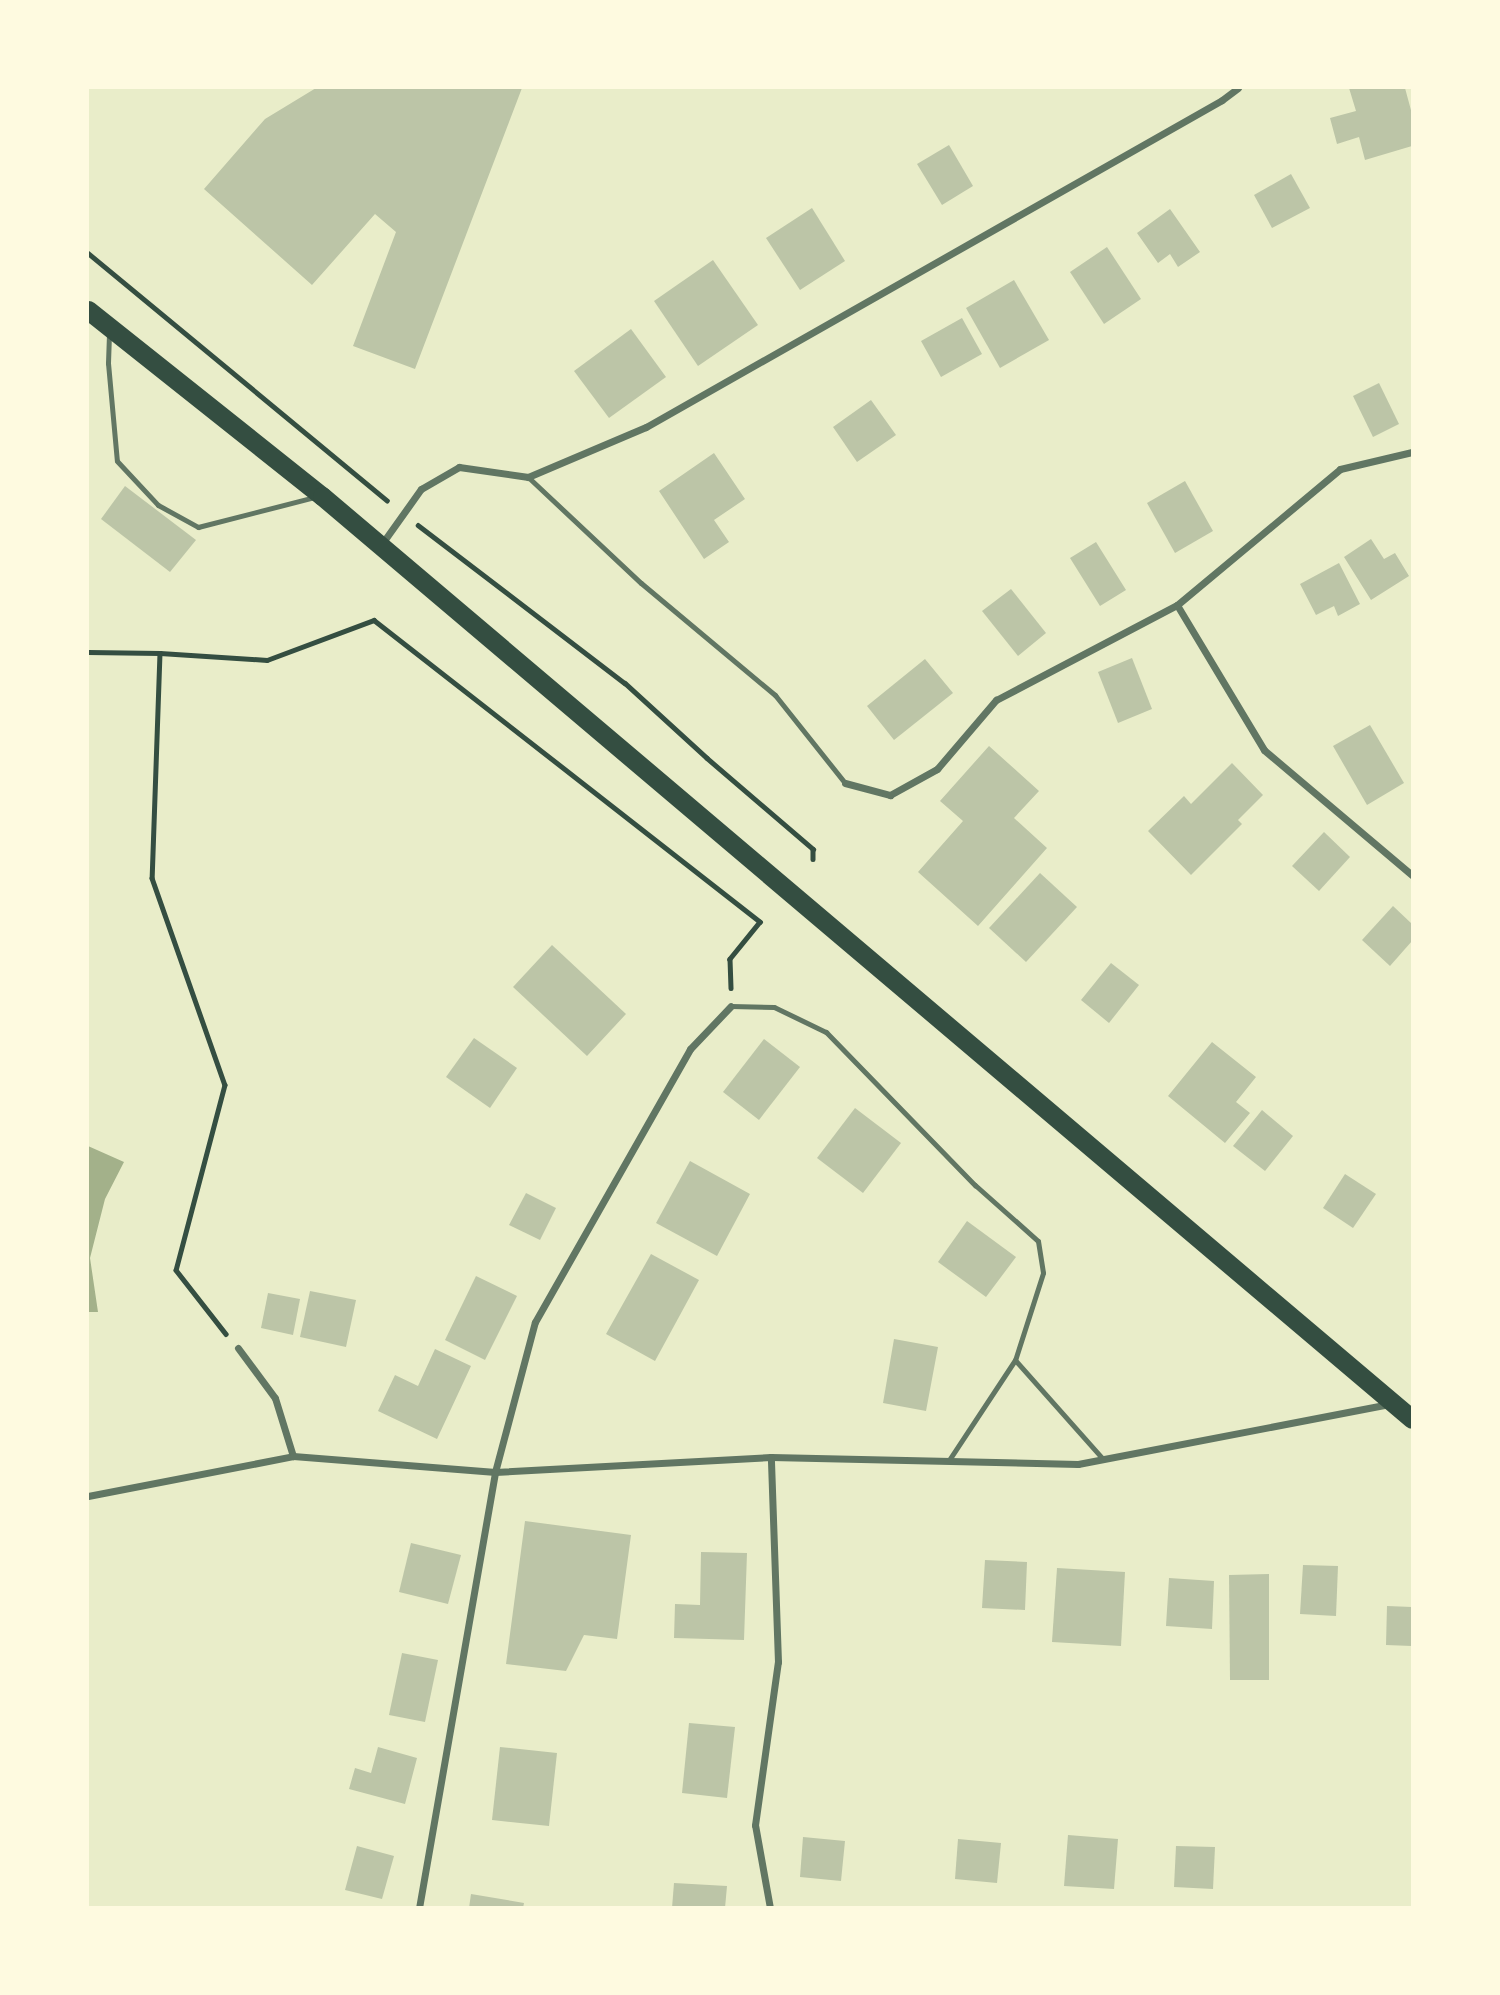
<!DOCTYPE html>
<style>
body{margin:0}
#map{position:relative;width:1500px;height:1995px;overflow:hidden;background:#e9edc9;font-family:"Roboto Condensed",sans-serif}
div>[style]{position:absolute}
.water>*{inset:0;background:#a3b18a}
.building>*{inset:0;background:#bcc5a7}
.path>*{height:4.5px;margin:-2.25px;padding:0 2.25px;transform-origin:2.25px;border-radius:2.25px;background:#344e41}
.service>*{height:5px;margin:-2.5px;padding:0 2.5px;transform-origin:2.5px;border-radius:2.5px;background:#617663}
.minor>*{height:7px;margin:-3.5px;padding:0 3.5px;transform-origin:3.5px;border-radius:3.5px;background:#617663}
.trunk>*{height:19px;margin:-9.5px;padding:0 9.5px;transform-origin:9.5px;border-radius:9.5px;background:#344e41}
span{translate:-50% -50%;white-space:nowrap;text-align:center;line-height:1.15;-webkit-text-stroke:7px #fefae0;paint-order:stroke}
.frame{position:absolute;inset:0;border:89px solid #fefae0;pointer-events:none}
</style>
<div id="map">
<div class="water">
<div style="clip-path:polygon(88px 1146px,124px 1162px,105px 1199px,90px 1258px,98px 1312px,88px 1312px)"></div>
</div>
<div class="building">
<div style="clip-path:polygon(316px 88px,522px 88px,415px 369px,353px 346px,396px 232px,375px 214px,312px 285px,204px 189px,265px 119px)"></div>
<div style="clip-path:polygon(1349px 88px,1405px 88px,1412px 114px,1412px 146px,1365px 160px,1359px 137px,1337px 144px,1330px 118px,1356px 111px)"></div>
<div style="clip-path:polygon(949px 145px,973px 186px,942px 205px,917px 164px)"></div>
<div style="clip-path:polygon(1291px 174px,1310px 208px,1272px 228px,1254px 195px)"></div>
<div style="clip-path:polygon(812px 208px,845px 261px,800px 290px,766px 238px)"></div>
<div style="clip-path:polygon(1170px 209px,1200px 252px,1178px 267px,1170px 254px,1158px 263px,1137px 233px)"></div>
<div style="clip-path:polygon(1107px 247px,1141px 299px,1104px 324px,1070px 272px)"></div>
<div style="clip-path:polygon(713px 260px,758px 325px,698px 366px,654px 301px)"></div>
<div style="clip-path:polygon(1014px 280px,1049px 340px,1000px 368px,966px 308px)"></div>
<div style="clip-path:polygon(962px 318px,982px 354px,941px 377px,921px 341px)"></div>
<div style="clip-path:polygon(631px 329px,666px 377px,609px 418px,574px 371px)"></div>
<div style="clip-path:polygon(1379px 383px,1399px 424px,1373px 437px,1353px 396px)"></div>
<div style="clip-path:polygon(871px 400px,896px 435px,857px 462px,833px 427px)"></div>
<div style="clip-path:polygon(714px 453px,745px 499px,714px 520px,729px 542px,704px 559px,659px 491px)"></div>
<div style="clip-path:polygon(1185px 481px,1213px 531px,1175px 553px,1147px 503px)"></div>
<div style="clip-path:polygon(125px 486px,196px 540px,170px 572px,101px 519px)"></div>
<div style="clip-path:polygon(1371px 539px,1384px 559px,1395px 553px,1409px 576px,1371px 600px,1344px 557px)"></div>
<div style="clip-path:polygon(1096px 542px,1126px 590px,1100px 606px,1070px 558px)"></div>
<div style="clip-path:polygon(1339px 563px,1360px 604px,1338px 616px,1334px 606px,1316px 615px,1300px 584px)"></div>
<div style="clip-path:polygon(1011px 589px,1046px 633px,1018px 656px,982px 611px)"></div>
<div style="clip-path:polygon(1132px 658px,1152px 709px,1118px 723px,1098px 672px)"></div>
<div style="clip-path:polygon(925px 659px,953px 693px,894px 740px,867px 706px)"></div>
<div style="clip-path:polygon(1370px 725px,1404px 783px,1367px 805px,1333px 746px)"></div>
<div style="clip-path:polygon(989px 746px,1039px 791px,1014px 818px,1047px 848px,978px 926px,918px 872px,963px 821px,940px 801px)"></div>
<div style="clip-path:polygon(1232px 763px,1263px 795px,1238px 820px,1242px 824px,1191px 875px,1148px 831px,1184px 796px,1191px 804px)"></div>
<div style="clip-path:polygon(1324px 832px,1350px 857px,1319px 891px,1292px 866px)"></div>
<div style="clip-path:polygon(1040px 873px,1077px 907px,1026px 962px,989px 928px)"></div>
<div style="clip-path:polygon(1393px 906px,1412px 924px,1412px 941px,1390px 966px,1362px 940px)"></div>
<div style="clip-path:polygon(552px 945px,626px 1014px,587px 1056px,513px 987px)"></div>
<div style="clip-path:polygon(1111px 963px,1139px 985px,1109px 1023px,1081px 1000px)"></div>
<div style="clip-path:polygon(474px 1038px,517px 1068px,490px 1108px,446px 1077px)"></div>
<div style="clip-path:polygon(764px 1039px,800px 1067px,759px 1120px,723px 1092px)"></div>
<div style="clip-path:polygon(1212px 1042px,1256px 1077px,1236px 1102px,1250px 1113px,1225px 1143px,1168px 1096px)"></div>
<div style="clip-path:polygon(855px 1108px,901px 1143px,863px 1193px,817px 1158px)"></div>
<div style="clip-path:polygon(1262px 1110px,1293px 1136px,1265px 1171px,1233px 1146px)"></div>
<div style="clip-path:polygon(690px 1161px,750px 1194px,717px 1256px,656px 1223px)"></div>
<div style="clip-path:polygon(1345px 1174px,1376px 1194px,1353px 1228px,1323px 1208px)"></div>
<div style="clip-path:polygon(526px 1193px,556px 1208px,540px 1240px,509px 1225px)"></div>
<div style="clip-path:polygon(967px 1221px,1016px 1257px,986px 1297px,938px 1262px)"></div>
<div style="clip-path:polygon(651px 1254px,699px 1280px,655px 1361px,606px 1334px)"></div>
<div style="clip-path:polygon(476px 1276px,517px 1296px,485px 1360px,445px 1340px)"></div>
<div style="clip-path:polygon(310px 1291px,356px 1300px,346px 1347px,300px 1337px)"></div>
<div style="clip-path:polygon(268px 1293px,300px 1299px,293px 1335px,261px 1328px)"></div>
<div style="clip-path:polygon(894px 1339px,938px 1347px,926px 1411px,883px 1403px)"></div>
<div style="clip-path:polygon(435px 1349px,471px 1366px,437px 1439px,378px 1411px,395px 1375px,418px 1386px)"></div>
<div style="clip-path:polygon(525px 1521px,631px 1535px,617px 1639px,584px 1635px,566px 1671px,506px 1664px)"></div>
<div style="clip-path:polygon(411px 1543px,461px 1555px,448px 1604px,399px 1592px)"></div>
<div style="clip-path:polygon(701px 1552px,747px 1553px,744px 1640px,674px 1638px,675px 1604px,700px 1605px)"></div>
<div style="clip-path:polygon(985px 1560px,1027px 1562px,1025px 1610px,982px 1608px)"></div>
<div style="clip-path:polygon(1303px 1565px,1338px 1566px,1336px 1616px,1300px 1614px)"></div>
<div style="clip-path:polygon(1057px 1568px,1125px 1572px,1121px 1646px,1052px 1642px)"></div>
<div style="clip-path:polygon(1269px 1574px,1269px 1680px,1230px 1680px,1229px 1575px)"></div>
<div style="clip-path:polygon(1169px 1578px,1214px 1581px,1212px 1629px,1166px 1626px)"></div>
<div style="clip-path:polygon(1387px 1606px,1412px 1607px,1412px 1646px,1386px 1645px)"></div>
<div style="clip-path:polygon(402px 1653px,438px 1660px,425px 1722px,389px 1715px)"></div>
<div style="clip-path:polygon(689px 1723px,735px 1727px,727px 1798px,682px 1793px)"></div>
<div style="clip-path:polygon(378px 1747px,417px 1758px,405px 1804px,349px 1789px,355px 1768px,371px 1773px)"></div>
<div style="clip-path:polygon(500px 1747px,557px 1753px,549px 1826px,492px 1820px)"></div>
<div style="clip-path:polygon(1068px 1835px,1118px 1839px,1114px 1889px,1064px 1886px)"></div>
<div style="clip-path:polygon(803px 1837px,845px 1841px,841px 1881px,800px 1877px)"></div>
<div style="clip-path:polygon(958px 1839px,1001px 1843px,997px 1883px,955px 1879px)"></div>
<div style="clip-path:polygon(357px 1846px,394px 1856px,382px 1899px,345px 1890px)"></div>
<div style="clip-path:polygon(1176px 1846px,1215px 1847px,1213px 1889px,1174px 1887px)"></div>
<div style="clip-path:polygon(674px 1883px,727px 1886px,725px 1908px,672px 1908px)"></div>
<div style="clip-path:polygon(471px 1894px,524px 1903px,523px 1908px,469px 1908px)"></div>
</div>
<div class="path">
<div style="left:88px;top:253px;width:388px;rotate:39.6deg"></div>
<div style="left:418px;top:525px;width:260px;rotate:37.4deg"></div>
<div style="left:625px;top:683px;width:111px;rotate:42.4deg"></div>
<div style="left:707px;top:758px;width:140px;rotate:40.6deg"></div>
<div style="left:813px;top:849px;width:10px;rotate:90deg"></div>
<div style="left:88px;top:652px;width:72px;rotate:0.8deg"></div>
<div style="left:160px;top:653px;width:225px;rotate:92deg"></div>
<div style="left:152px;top:878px;width:219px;rotate:70.6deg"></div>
<div style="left:225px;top:1085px;width:191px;rotate:104.8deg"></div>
<div style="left:176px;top:1270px;width:81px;rotate:52deg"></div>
<div style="left:160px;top:653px;width:107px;rotate:3.7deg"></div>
<div style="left:267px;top:660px;width:114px;rotate:-20.5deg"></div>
<div style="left:374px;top:620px;width:490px;rotate:38deg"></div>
<div style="left:760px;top:922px;width:48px;rotate:129deg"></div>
<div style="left:730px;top:959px;width:29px;rotate:88deg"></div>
</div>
<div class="service">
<div style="left:109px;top:334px;width:29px;rotate:92deg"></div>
<div style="left:108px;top:363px;width:98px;rotate:84.8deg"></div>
<div style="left:117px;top:461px;width:60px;rotate:47deg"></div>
<div style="left:158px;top:505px;width:46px;rotate:28.8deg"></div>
<div style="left:198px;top:527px;width:121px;rotate:-14.4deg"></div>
<div style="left:528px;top:477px;width:155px;rotate:43.2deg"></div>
<div style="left:641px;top:583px;width:175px;rotate:39.9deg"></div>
<div style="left:775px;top:695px;width:112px;rotate:51.5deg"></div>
<div style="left:731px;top:1006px;width:43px;rotate:1.3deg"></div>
<div style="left:774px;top:1007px;width:58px;rotate:25.7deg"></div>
<div style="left:826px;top:1032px;width:214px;rotate:45.8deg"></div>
<div style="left:975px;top:1185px;width:84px;rotate:41.6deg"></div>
<div style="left:1038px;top:1241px;width:32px;rotate:81deg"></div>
<div style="left:1043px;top:1273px;width:91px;rotate:107.8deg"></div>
<div style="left:1015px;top:1360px;width:120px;rotate:123.4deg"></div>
<div style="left:1015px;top:1360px;width:132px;rotate:48.4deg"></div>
</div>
<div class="minor">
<div style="left:381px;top:545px;width:69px;rotate:-54.5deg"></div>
<div style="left:421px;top:489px;width:44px;rotate:-30.1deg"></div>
<div style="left:459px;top:467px;width:70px;rotate:8.2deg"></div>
<div style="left:528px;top:477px;width:128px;rotate:-23deg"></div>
<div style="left:646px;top:427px;width:662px;rotate:-29.58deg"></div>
<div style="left:1222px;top:100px;width:20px;rotate:-37deg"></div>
<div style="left:1177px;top:605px;width:169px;rotate:59deg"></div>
<div style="left:1264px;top:750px;width:194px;rotate:40.2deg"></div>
<div style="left:845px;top:783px;width:47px;rotate:14.9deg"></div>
<div style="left:890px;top:795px;width:54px;rotate:-29deg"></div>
<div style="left:937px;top:769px;width:91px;rotate:-49.5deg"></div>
<div style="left:996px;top:700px;width:204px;rotate:-27.7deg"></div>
<div style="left:1177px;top:605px;width:212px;rotate:-39.8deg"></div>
<div style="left:1340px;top:469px;width:74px;rotate:-13.3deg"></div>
<div style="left:238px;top:1348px;width:62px;rotate:53.5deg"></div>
<div style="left:275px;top:1398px;width:61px;rotate:72.8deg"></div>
<div style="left:88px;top:1496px;width:209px;rotate:-11deg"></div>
<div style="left:293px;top:1456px;width:203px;rotate:4.5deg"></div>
<div style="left:495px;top:1472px;width:276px;rotate:-3.1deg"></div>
<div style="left:771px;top:1457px;width:307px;rotate:1.3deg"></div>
<div style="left:1078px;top:1464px;width:317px;rotate:-10.9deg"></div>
<div style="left:419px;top:1908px;width:443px;rotate:-80.1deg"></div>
<div style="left:495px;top:1472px;width:155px;rotate:-75.1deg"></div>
<div style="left:535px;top:1322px;width:314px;rotate:-60.4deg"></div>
<div style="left:690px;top:1049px;width:59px;rotate:-46.4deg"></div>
<div style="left:770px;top:1908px;width:84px;rotate:-100.2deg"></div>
<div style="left:755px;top:1825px;width:165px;rotate:-82deg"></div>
<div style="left:778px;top:1662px;width:205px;rotate:-92deg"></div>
</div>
<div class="trunk">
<div style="left:88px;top:310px;width:299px;rotate:38.5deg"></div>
<div style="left:322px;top:496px;width:1428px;rotate:40.26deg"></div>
</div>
<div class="frame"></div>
</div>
